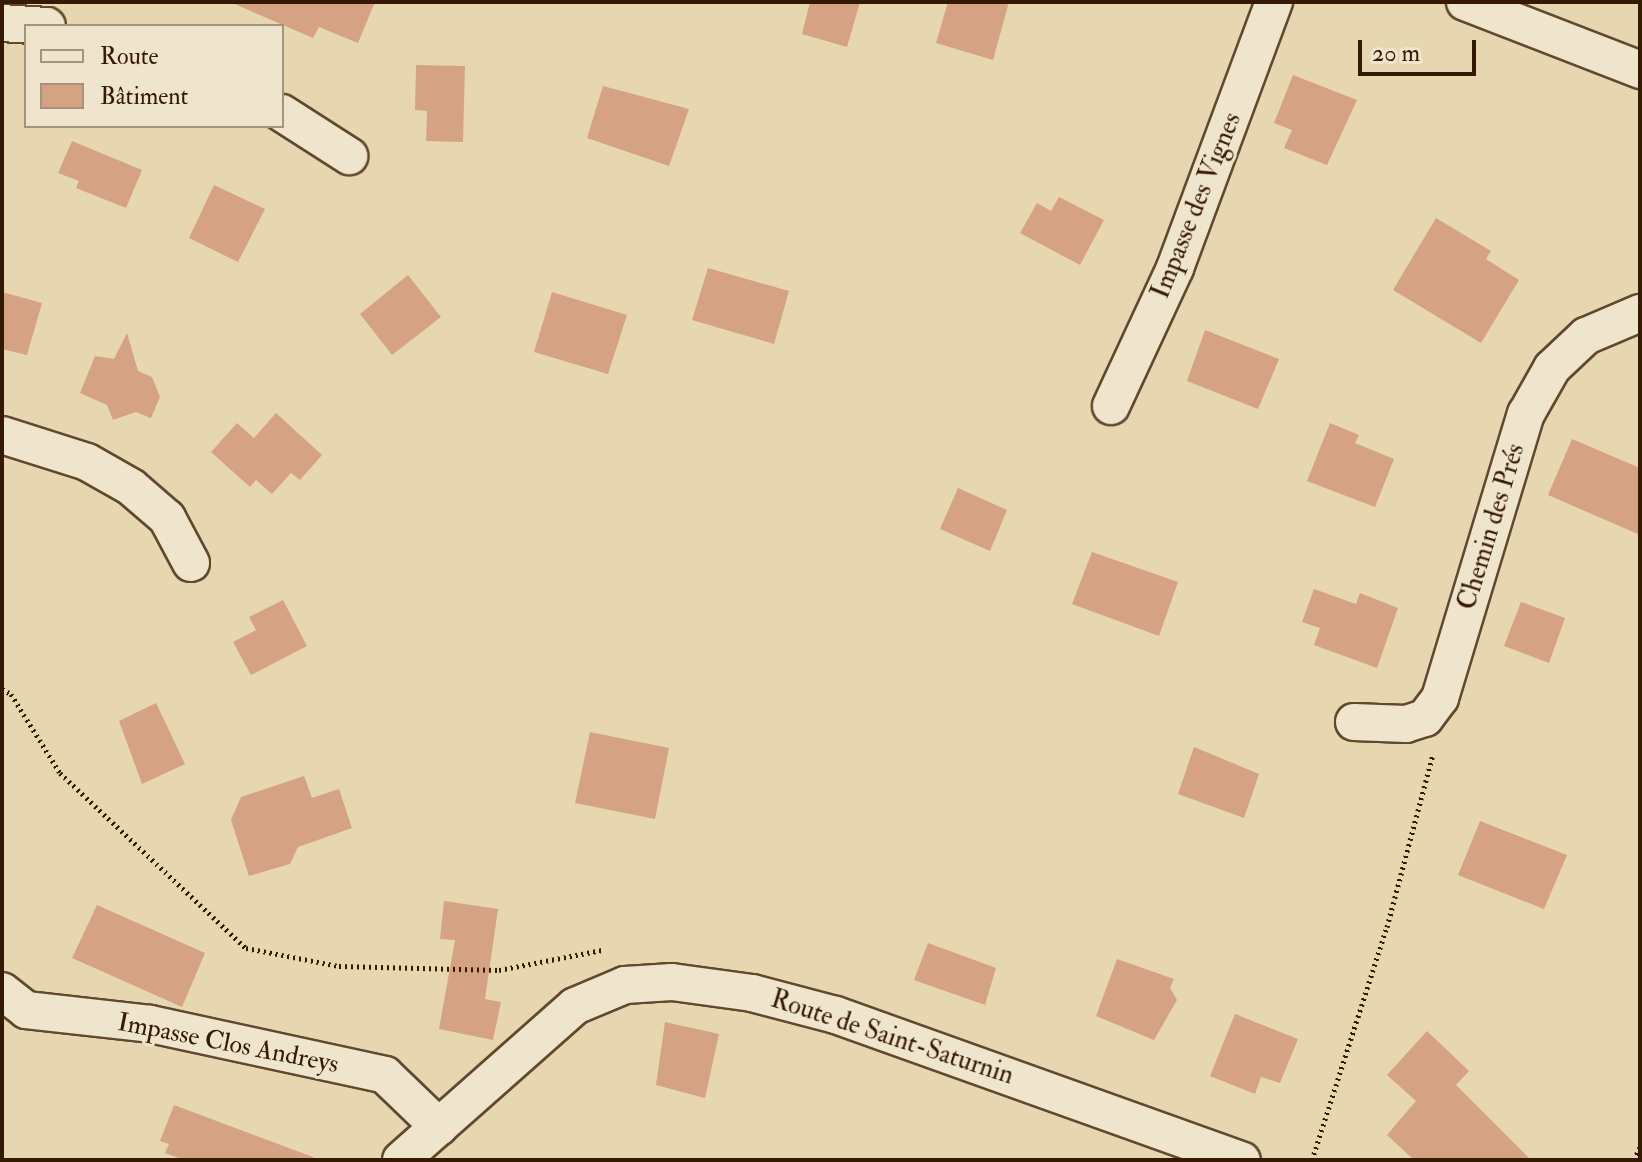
<!DOCTYPE html>
<meta charset="utf-8">
<style>
body{margin:0}
#map{position:relative;width:1642px;height:1162px;overflow:hidden;background:#e7d7b0;font-family:"IM FELL Double Pica",serif}
div>[style]{position:absolute}
.building>*{inset:0;background:#d5a283}
.path>*{height:5px;margin-top:-2.5px;transform-origin:0;background:repeating-linear-gradient(90deg,#351902 0 2px,transparent 0 6px)}
.roads{filter:drop-shadow(2px 0 #62482e) drop-shadow(-2px 0 #62482e) drop-shadow(0 2px #62482e) drop-shadow(0 -2px #62482e)}
.minor>*{height:36px;margin:-18px;padding:0 18px;transform-origin:18px;border-radius:18px;background:#efe5cc}
span{translate:-50% -50%;white-space:nowrap;text-align:center;line-height:1.15;-webkit-text-stroke:6px #efe5cc;paint-order:stroke}
.street-label{font-size:26px;color:#351902}
.frame{position:absolute;inset:0;border:4px solid #351902;pointer-events:none}
.legend{position:absolute;left:24px;top:24px;width:260px;height:104px;box-sizing:border-box;background:#efe5cc;border:2px solid #a5937b;margin:0;padding:10px 14px;list-style:none;font-size:24px;color:#351902}
.legend li{display:flex;align-items:center;gap:16px;height:40px}
.legend b{width:40px;border:2px solid #a5937b}
.scale{position:absolute;left:1358px;top:40px;width:118px;height:36px;box-sizing:border-box;border:4px solid #351902;border-top:0;padding-left:10px;font-size:24px;line-height:28px;white-space:nowrap;color:#351902;-webkit-text-stroke:6px #efe5cc;paint-order:stroke}
</style>
<div id="map">
<div class="building">
<div style="clip-path:polygon(230px 2px,375px 2px,358px 43px,319px 27px,313px 38px)"></div>
<div style="clip-path:polygon(810px 2px,860px 2px,847px 47px,802px 34px)"></div>
<div style="clip-path:polygon(948px 2px,1009px 2px,993px 60px,936px 43px)"></div>
<div style="clip-path:polygon(416px 65px,465px 66px,463px 142px,426px 141px,427px 111px,415px 110px)"></div>
<div style="clip-path:polygon(1293px 75px,1357px 100px,1327px 165px,1284px 148px,1292px 130px,1274px 123px)"></div>
<div style="clip-path:polygon(603px 86px,689px 109px,669px 166px,587px 138px)"></div>
<div style="clip-path:polygon(72px 141px,142px 170px,126px 208px,76px 188px,79px 181px,58px 173px)"></div>
<div style="clip-path:polygon(214px 185px,265px 209px,238px 262px,189px 238px)"></div>
<div style="clip-path:polygon(1059px 197px,1104px 220px,1080px 265px,1020px 233px,1037px 203px,1051px 211px)"></div>
<div style="clip-path:polygon(1436px 218px,1491px 251px,1486px 259px,1519px 280px,1481px 343px,1393px 290px)"></div>
<div style="clip-path:polygon(708px 268px,789px 291px,774px 344px,692px 320px)"></div>
<div style="clip-path:polygon(408px 275px,441px 317px,392px 355px,360px 314px)"></div>
<div style="clip-path:polygon(2px 292px,42px 303px,27px 355px,2px 349px)"></div>
<div style="clip-path:polygon(552px 292px,627px 315px,608px 374px,534px 352px)"></div>
<div style="clip-path:polygon(1205px 330px,1279px 359px,1258px 409px,1187px 381px)"></div>
<div style="clip-path:polygon(127px 333px,138px 371px,152px 377px,160px 397px,151px 418px,136px 412px,113px 420px,107px 405px,80px 393px,95px 356px,114px 359px)"></div>
<div style="clip-path:polygon(276px 413px,322px 455px,300px 480px,291px 473px,272px 494px,256px 480px,250px 487px,211px 452px,237px 423px,254px 438px)"></div>
<div style="clip-path:polygon(1330px 423px,1359px 435px,1355px 443px,1394px 459px,1375px 507px,1307px 481px)"></div>
<div style="clip-path:polygon(1572px 439px,1640px 468px,1640px 535px,1548px 495px)"></div>
<div style="clip-path:polygon(958px 488px,1007px 510px,990px 551px,940px 529px)"></div>
<div style="clip-path:polygon(1092px 552px,1178px 582px,1159px 636px,1072px 604px)"></div>
<div style="clip-path:polygon(1314px 589px,1356px 604px,1360px 593px,1398px 608px,1377px 668px,1314px 645px,1320px 628px,1302px 622px)"></div>
<div style="clip-path:polygon(283px 600px,307px 646px,251px 675px,233px 642px,256px 630px,249px 617px)"></div>
<div style="clip-path:polygon(1521px 602px,1565px 618px,1549px 663px,1504px 646px)"></div>
<div style="clip-path:polygon(156px 703px,185px 764px,142px 784px,119px 721px)"></div>
<div style="clip-path:polygon(590px 732px,669px 748px,655px 819px,575px 803px)"></div>
<div style="clip-path:polygon(1194px 747px,1259px 774px,1244px 818px,1178px 794px)"></div>
<div style="clip-path:polygon(304px 776px,312px 798px,339px 789px,352px 828px,298px 847px,290px 864px,249px 876px,231px 820px,241px 797px)"></div>
<div style="clip-path:polygon(1480px 821px,1567px 855px,1544px 909px,1458px 875px)"></div>
<div style="clip-path:polygon(444px 901px,498px 909px,485px 999px,501px 1002px,493px 1040px,439px 1029px,455px 940px,440px 939px)"></div>
<div style="clip-path:polygon(97px 905px,205px 953px,182px 1007px,72px 958px)"></div>
<div style="clip-path:polygon(928px 943px,996px 968px,985px 1005px,914px 980px)"></div>
<div style="clip-path:polygon(1117px 959px,1174px 979px,1170px 988px,1177px 1000px,1154px 1040px,1096px 1016px)"></div>
<div style="clip-path:polygon(1235px 1014px,1298px 1039px,1280px 1083px,1261px 1077px,1255px 1094px,1210px 1076px)"></div>
<div style="clip-path:polygon(665px 1022px,719px 1034px,705px 1098px,656px 1085px)"></div>
<div style="clip-path:polygon(1427px 1031px,1469px 1071px,1456px 1085px,1531px 1160px,1414px 1160px,1387px 1135px,1416px 1101px,1387px 1075px)"></div>
<div style="clip-path:polygon(174px 1105px,313px 1157px,313px 1160px,184px 1160px,165px 1153px,169px 1144px,160px 1141px)"></div>
</div>
<div class="path">
<div style="left:2px;top:689px;width:10px;rotate:29deg"></div>
<div style="left:11px;top:694px;width:93px;rotate:58.2deg"></div>
<div style="left:60px;top:773px;width:255px;rotate:43.3deg"></div>
<div style="left:246px;top:948px;width:95px;rotate:11deg"></div>
<div style="left:339px;top:966px;width:160px;rotate:1.4deg"></div>
<div style="left:499px;top:970px;width:105px;rotate:-11deg"></div>
<div style="left:1312px;top:1160px;width:245px;rotate:-72.2deg"></div>
<div style="left:1387px;top:927px;width:179px;rotate:-75.1deg"></div>
<div style="left:1634px;top:1160px;width:14px;rotate:-65deg"></div>
</div>
<div class="roads">
<div class="minor">
<div style="left:1465px;top:2px;width:188px;rotate:21.2deg"></div>
<div style="left:2px;top:23px;width:45px;rotate:3.8deg"></div>
<div style="left:282px;top:113px;width:80px;rotate:32.7deg"></div>
<div style="left:1111px;top:406px;width:152px;rotate:-65.1deg"></div>
<div style="left:1175px;top:268px;width:284px;rotate:-69.6deg"></div>
<div style="left:2px;top:435px;width:89px;rotate:17.6deg"></div>
<div style="left:87px;top:462px;width:51px;rotate:29.6deg"></div>
<div style="left:131px;top:487px;width:48px;rotate:40.7deg"></div>
<div style="left:167px;top:518px;width:51px;rotate:61.9deg"></div>
<div style="left:1354px;top:722px;width:52px;rotate:2.2deg"></div>
<div style="left:1406px;top:724px;width:20px;rotate:-18deg"></div>
<div style="left:1425px;top:718px;width:25px;rotate:-53deg"></div>
<div style="left:1440px;top:698px;width:297px;rotate:-73.2deg"></div>
<div style="left:1526px;top:414px;width:53px;rotate:-60.5deg"></div>
<div style="left:1552px;top:368px;width:47px;rotate:-43.3deg"></div>
<div style="left:1586px;top:336px;width:59px;rotate:-23.1deg"></div>
<div style="left:2px;top:991px;width:31px;rotate:38deg"></div>
<div style="left:26px;top:1010px;width:125px;rotate:6.4deg"></div>
<div style="left:150px;top:1024px;width:240px;rotate:12.2deg"></div>
<div style="left:385px;top:1075px;width:75px;rotate:43.9deg"></div>
<div style="left:401px;top:1160px;width:232px;rotate:-41.5deg"></div>
<div style="left:575px;top:1006px;width:54px;rotate:-22.8deg"></div>
<div style="left:625px;top:985px;width:47px;rotate:-3.7deg"></div>
<div style="left:672px;top:982px;width:81px;rotate:7.8deg"></div>
<div style="left:752px;top:993px;width:87px;rotate:14.7deg"></div>
<div style="left:836px;top:1015px;width:431px;rotate:19.7deg"></div>
</div>
</div>
<div class="street-label">
<span style="left:1197px;top:206px;rotate:-68deg">Impasse des Vignes</span>
<span style="left:1492px;top:527px;rotate:-73deg">Chemin des Prés</span>
<span style="left:892px;top:1038px;rotate:18deg">Route de Saint-Saturnin</span>
<span style="left:228px;top:1044px;rotate:11deg">Impasse Clos Andreys</span>
</div>
<div class="frame"></div>
<ul class="legend">
<li><b style="height:10px;background:#efe5cc"></b>Route</li>
<li><b style="height:22px;background:#d5a283"></b>Bâtiment</li>
</ul>
<div class="scale">20 m</div>
</div>
